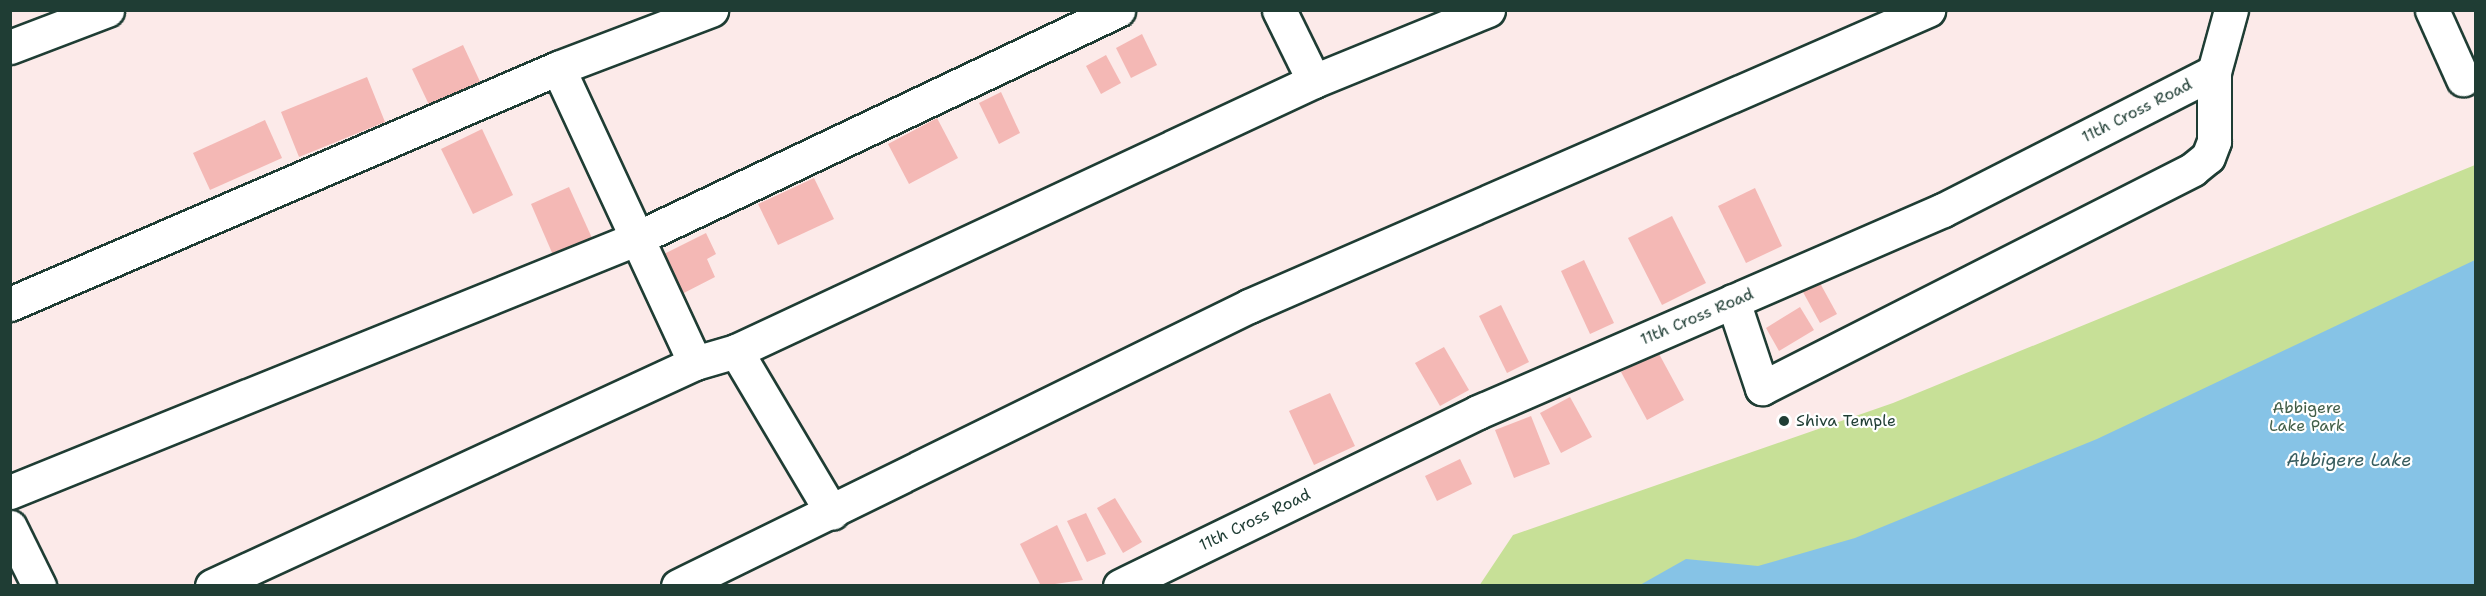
<!DOCTYPE html>
<style>
body{margin:0}
#map{position:relative;width:2486px;height:596px;overflow:hidden;background:#fceae9;font-family:"Shantell Sans",sans-serif}
div>[style]{position:absolute}
.green>*{inset:0;background:#c7e097}
.water>*{inset:0;background:#86c3e6}
.building>*{inset:0;background:#f4b8b5}
.roads{filter:drop-shadow(2px 0 #1f3d34) drop-shadow(-2px 0 #1f3d34) drop-shadow(0 2px #1f3d34) drop-shadow(0 -2px #1f3d34)}
.minor>*{height:33px;margin:-16.5px;padding:0 16.5px;transform-origin:16.5px;border-radius:16.5px;background:#fff}
.dots>*{width:16px;height:16px;translate:-50% -50%;box-sizing:border-box;border:3px solid #fff;border-radius:50%}
span{translate:-50% -50%;white-space:nowrap;text-align:center;line-height:1.15;-webkit-text-stroke:4.5px #fff;paint-order:stroke}
.street-label{font-size:16px;color:#1f3d34}
.park-label{font-size:16px;color:#415e48}
.poi-label{font-size:16px;color:#1f3d34}
.left{translate:0 -50%;text-align:left}
.water-label{font-size:18px;color:#395e60;font-style:italic}
.frame{position:absolute;inset:0;border:12px solid #1f3d34;pointer-events:none}
</style>
<div id="map">
<div class="green">
<div style="clip-path:polygon(2475px 165px,2475px 585px,1479px 586px,1513px 535px,1893px 403px)"></div>
</div>
<div class="water">
<div style="clip-path:polygon(2475px 260px,2475px 585px,1640px 585px,1686px 559px,1758px 566px,1855px 538px,2097px 439px)"></div>
</div>
<div class="building">
<div style="clip-path:polygon(1142px 34px,1157px 65px,1131px 78px,1116px 48px)"></div>
<div style="clip-path:polygon(463px 45px,483px 88px,432px 111px,412px 69px)"></div>
<div style="clip-path:polygon(1106px 55px,1121px 83px,1101px 94px,1086px 66px)"></div>
<div style="clip-path:polygon(367px 77px,385px 122px,299px 157px,281px 112px)"></div>
<div style="clip-path:polygon(1001px 92px,1020px 133px,999px 144px,979px 103px)"></div>
<div style="clip-path:polygon(937px 118px,958px 158px,909px 184px,888px 144px)"></div>
<div style="clip-path:polygon(265px 120px,282px 158px,210px 190px,193px 153px)"></div>
<div style="clip-path:polygon(482px 129px,513px 195px,473px 214px,441px 149px)"></div>
<div style="clip-path:polygon(814px 178px,834px 219px,778px 245px,758px 204px)"></div>
<div style="clip-path:polygon(569px 187px,592px 238px,553px 255px,531px 204px)"></div>
<div style="clip-path:polygon(1755px 188px,1782px 246px,1746px 263px,1718px 206px)"></div>
<div style="clip-path:polygon(1672px 216px,1706px 283px,1662px 305px,1628px 238px)"></div>
<div style="clip-path:polygon(706px 233px,716px 254px,707px 259px,715px 277px,678px 296px,658px 257px)"></div>
<div style="clip-path:polygon(1584px 260px,1614px 323px,1590px 334px,1561px 271px)"></div>
<div style="clip-path:polygon(1815px 274px,1837px 314px,1820px 323px,1798px 283px)"></div>
<div style="clip-path:polygon(1501px 305px,1529px 362px,1507px 373px,1479px 316px)"></div>
<div style="clip-path:polygon(1800px 307px,1814px 330px,1779px 351px,1766px 328px)"></div>
<div style="clip-path:polygon(1444px 347px,1469px 390px,1440px 406px,1415px 363px)"></div>
<div style="clip-path:polygon(1658px 352px,1684px 400px,1647px 420px,1621px 372px)"></div>
<div style="clip-path:polygon(1330px 393px,1355px 446px,1314px 465px,1289px 411px)"></div>
<div style="clip-path:polygon(1570px 397px,1592px 437px,1561px 453px,1540px 413px)"></div>
<div style="clip-path:polygon(1531px 416px,1550px 464px,1514px 478px,1495px 430px)"></div>
<div style="clip-path:polygon(1460px 459px,1472px 484px,1437px 501px,1425px 476px)"></div>
<div style="clip-path:polygon(1115px 498px,1142px 542px,1123px 553px,1097px 508px)"></div>
<div style="clip-path:polygon(1086px 513px,1106px 554px,1087px 562px,1067px 521px)"></div>
<div style="clip-path:polygon(1057px 525px,1083px 580px,1041px 586px,1020px 544px)"></div>
</div>
<div class="roads">
<div class="minor">
<div style="left:1279px;top:10px;width:79px;rotate:63.8deg"></div>
<div style="left:2432px;top:10px;width:76px;rotate:65.8deg"></div>
<div style="left:10px;top:47px;width:104px;rotate:-20.9deg"></div>
<div style="left:1733px;top:301px;width:92px;rotate:71.6deg"></div>
<div style="left:1762px;top:388px;width:483px;rotate:-26.9deg"></div>
<div style="left:2193px;top:169px;width:19px;rotate:-39deg"></div>
<div style="left:2208px;top:157px;width:17px;rotate:-69deg"></div>
<div style="left:2214px;top:141px;width:69px;rotate:-90deg"></div>
<div style="left:10px;top:304px;width:597px;rotate:-23.3deg"></div>
<div style="left:736px;top:351px;width:188px;rotate:59.3deg"></div>
<div style="left:695px;top:363px;width:325px;rotate:-114.9deg"></div>
<div style="left:558px;top:68px;width:164px;rotate:-20.8deg"></div>
<div style="left:10px;top:492px;width:672px;rotate:-22.02deg"></div>
<div style="left:633px;top:240px;width:537px;rotate:-25.37deg"></div>
<div style="left:10px;top:527px;width:66px;rotate:63.8deg"></div>
<div style="left:212px;top:586px;width:532px;rotate:-24.78deg"></div>
<div style="left:695px;top:363px;width:43px;rotate:-16.3deg"></div>
<div style="left:736px;top:351px;width:638px;rotate:-25.04deg"></div>
<div style="left:1314px;top:81px;width:188px;rotate:-22.2deg"></div>
<div style="left:678px;top:586px;width:636px;rotate:-26.12deg"></div>
<div style="left:1249px;top:306px;width:741px;rotate:-23.55deg"></div>
<div style="left:1120px;top:586px;width:398px;rotate:-25.9deg"></div>
<div style="left:1478px;top:412px;width:507px;rotate:-23.48deg"></div>
<div style="left:1943px;top:210px;width:304px;rotate:-27deg"></div>
<div style="left:2214px;top:72px;width:64px;rotate:-74.7deg"></div>
</div>
</div>
<div class="dots">
<div style="left:1784px;top:421px;background:#1f3d34"></div>
</div>
<div class="street-label">
<span style="left:2137px;top:111px;rotate:-27deg">11th Cross Road</span>
<span style="left:1697px;top:317px;rotate:-23deg">11th Cross Road</span>
<span style="left:1255px;top:520px;rotate:-26deg">11th Cross Road</span>
</div>
<div class="park-label">
<span style="left:2307px;top:417px">Abbigere<br>Lake Park</span>
</div>
<div class="poi-label">
<span class="left" style="left:1796px;top:421px">Shiva Temple</span>
</div>
<div class="water-label">
<span style="left:2349px;top:460px">Abbigere Lake</span>
</div>
<div class="frame"></div>
</div>
